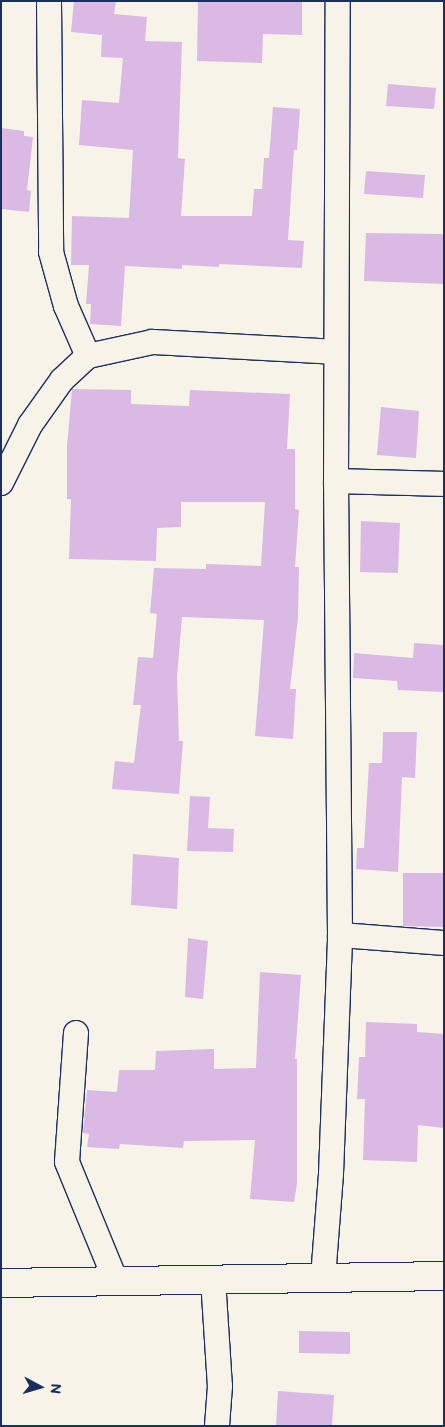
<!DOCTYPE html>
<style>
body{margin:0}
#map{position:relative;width:445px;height:1427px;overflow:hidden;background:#f7f3e8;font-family:"Balsamiq Sans",sans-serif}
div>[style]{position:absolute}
.building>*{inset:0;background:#dbb9e5}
.roads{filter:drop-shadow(1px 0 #1b2f5e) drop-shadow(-1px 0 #1b2f5e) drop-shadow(0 1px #1b2f5e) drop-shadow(0 -1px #1b2f5e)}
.minor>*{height:24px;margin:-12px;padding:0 12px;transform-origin:12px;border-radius:12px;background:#f7f3e8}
.tertiary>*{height:28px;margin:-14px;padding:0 14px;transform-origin:14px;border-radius:14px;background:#f7f3e8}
span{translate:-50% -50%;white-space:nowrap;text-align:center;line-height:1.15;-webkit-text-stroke:5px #f7f3e8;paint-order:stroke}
.frame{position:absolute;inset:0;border:2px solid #1b2f5e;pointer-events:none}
.north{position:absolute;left:15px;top:1362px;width:50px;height:50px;-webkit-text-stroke:4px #f7f3e8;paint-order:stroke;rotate:96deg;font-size:14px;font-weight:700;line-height:20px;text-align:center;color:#1b2f5e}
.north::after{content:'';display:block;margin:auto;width:18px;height:22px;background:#1b2f5e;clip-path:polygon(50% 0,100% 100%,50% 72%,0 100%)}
</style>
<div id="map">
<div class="building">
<div style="clip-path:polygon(74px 1px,116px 1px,114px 14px,147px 17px,145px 41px,182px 42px,178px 158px,185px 159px,181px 216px,252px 216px,254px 189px,262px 189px,264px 158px,269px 158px,273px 107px,300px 109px,297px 150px,294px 150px,288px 240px,304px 241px,302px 268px,219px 264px,219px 267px,182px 265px,182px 269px,125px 266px,121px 326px,90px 324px,91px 304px,86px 304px,89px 265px,71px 265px,72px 216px,129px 218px,133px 150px,79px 145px,82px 100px,119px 103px,123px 58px,101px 57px,102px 35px,71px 32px)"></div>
<div style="clip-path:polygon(198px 1px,302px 1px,302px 35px,263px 34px,262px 63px,197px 61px)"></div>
<div style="clip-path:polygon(388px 84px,436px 88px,434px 109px,386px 106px)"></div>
<div style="clip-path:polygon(1px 128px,24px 131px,24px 136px,33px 137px,27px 190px,31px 191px,29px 212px,1px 209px)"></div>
<div style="clip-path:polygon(366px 171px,425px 175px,423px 198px,364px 194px)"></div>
<div style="clip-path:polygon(366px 233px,444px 234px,444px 284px,364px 281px)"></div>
<div style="clip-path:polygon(72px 389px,131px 390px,131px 404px,189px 406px,190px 390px,290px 394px,287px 449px,295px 449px,295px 509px,299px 510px,295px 567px,299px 567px,298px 617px,290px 689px,296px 689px,293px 739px,255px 736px,264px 620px,182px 617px,177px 677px,179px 741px,183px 741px,179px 794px,112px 789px,115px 761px,134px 763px,141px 705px,133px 705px,138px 657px,153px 658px,157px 614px,150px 613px,154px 568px,206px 569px,206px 564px,261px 566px,265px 502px,181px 502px,181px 527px,157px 528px,156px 561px,69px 559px,71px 499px,67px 499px,67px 446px)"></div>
<div style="clip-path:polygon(381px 407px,419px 411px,416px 458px,377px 455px)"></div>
<div style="clip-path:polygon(361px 521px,400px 523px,398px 573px,360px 572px)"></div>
<div style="clip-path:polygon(414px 643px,444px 645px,444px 692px,398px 690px,397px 681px,353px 678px,354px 653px,413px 658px)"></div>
<div style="clip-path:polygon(383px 732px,417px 732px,415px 778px,402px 777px,398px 872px,356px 869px,357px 848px,364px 848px,369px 763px,382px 763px)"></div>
<div style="clip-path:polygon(190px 796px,210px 797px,208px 828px,234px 829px,233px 852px,187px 851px)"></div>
<div style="clip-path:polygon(133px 854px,179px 858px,177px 909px,131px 905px)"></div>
<div style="clip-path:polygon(403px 873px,444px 873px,444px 927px,403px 926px)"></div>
<div style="clip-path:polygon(188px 938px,208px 941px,203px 999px,185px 997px)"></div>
<div style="clip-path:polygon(260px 972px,301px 975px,295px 1059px,297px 1059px,297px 1184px,294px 1202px,250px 1199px,255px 1140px,184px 1141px,183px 1148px,120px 1144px,119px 1149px,87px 1147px,89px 1134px,83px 1133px,87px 1090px,117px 1092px,119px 1070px,155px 1070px,156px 1051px,214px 1049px,214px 1069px,256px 1068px)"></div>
<div style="clip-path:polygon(366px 1022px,417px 1024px,417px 1032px,444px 1034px,444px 1128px,418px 1125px,417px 1162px,363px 1160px,365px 1099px,357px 1099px,359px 1057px,365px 1057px)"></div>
<div style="clip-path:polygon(299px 1331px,350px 1332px,350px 1354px,299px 1353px)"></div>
<div style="clip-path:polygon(278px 1391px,334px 1395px,332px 1426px,276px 1426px)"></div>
</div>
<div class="roads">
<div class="minor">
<div style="left:49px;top:1px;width:251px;rotate:89.5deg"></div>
<div style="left:51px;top:252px;width:56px;rotate:74.5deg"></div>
<div style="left:66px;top:306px;width:55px;rotate:66.3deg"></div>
<div style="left:336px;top:481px;width:108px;rotate:1.6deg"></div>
<div style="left:1px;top:483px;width:65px;rotate:-63.4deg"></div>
<div style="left:30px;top:425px;width:55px;rotate:-54.6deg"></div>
<div style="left:62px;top:380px;width:35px;rotate:-43deg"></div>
<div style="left:88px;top:356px;width:66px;rotate:-12.3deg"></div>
<div style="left:152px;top:342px;width:183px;rotate:3.1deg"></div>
<div style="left:340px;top:935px;width:104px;rotate:4.4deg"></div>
<div style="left:76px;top:1033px;width:129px;rotate:94deg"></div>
<div style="left:67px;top:1162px;width:126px;rotate:67.7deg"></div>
<div style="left:323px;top:1278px;width:104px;rotate:-85.6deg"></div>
<div style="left:331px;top:1174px;width:239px;rotate:-87.8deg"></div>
<div style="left:340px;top:935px;width:454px;rotate:-90.5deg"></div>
<div style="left:336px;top:481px;width:480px;rotate:-89.8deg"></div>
<div style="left:213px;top:1279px;width:107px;rotate:86.3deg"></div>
<div style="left:220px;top:1386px;width:40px;rotate:94.3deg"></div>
</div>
<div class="tertiary">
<div style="left:1px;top:1283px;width:443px;rotate:-0.9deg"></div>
</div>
</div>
<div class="frame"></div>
<div class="north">N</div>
</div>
